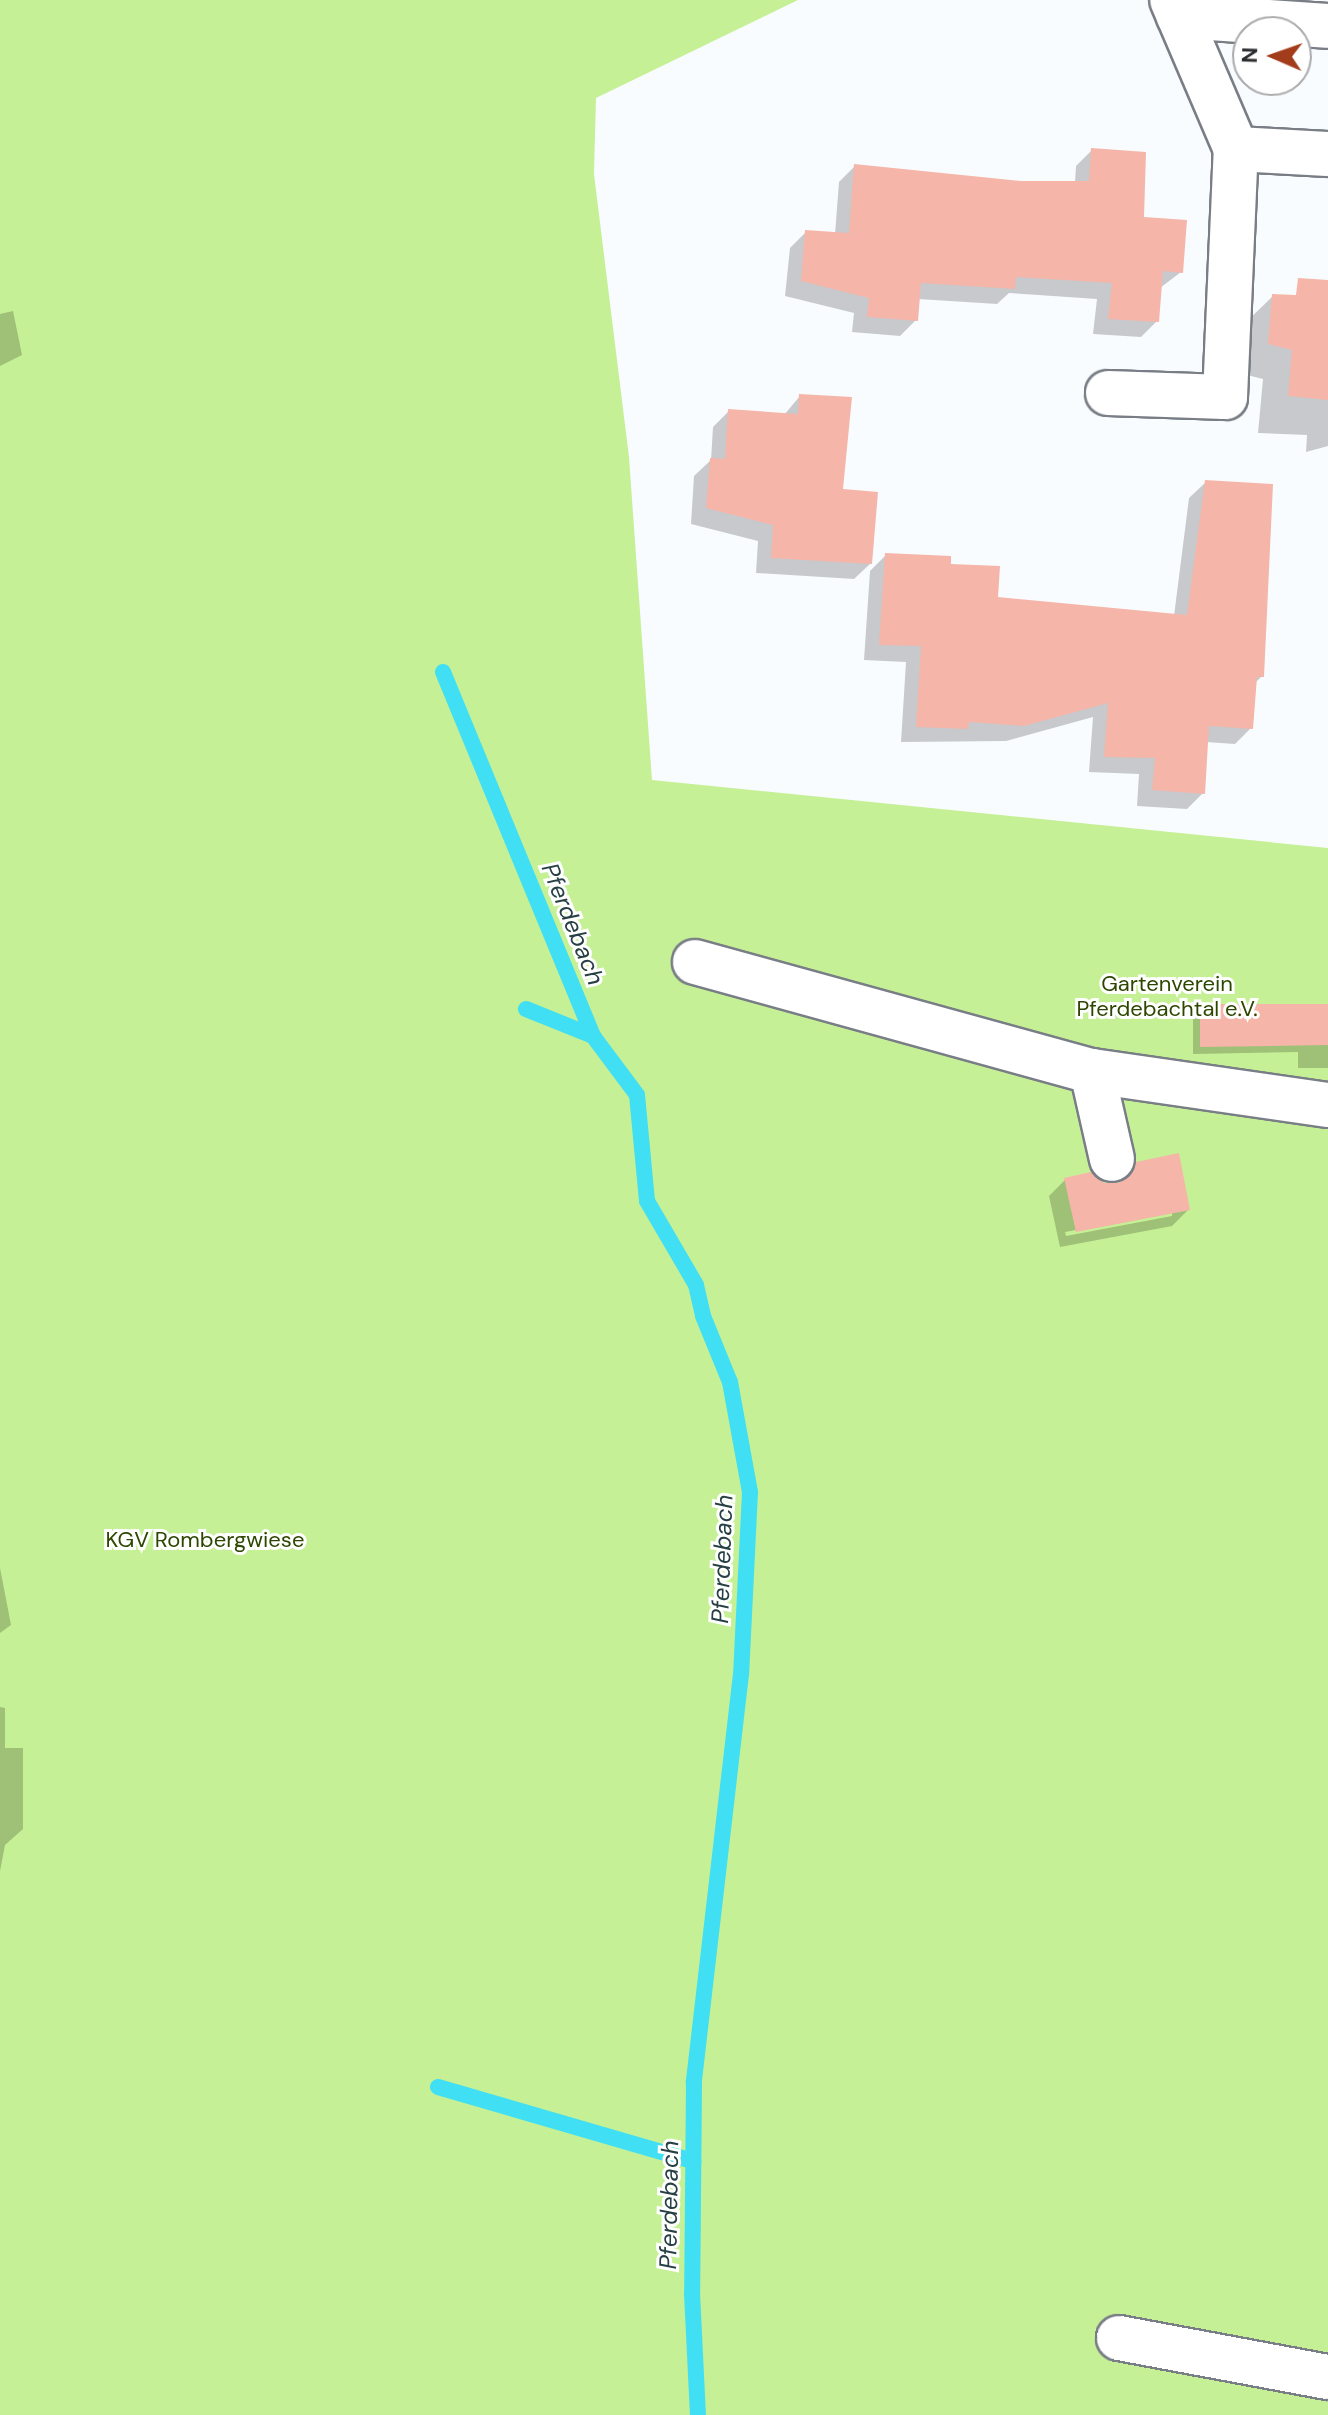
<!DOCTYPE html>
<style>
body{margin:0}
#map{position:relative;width:1328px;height:2415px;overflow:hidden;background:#f9fcff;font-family:"DM Sans",sans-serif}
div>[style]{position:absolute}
.green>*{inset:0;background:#c6f095}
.shadow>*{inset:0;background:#0003}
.stream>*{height:16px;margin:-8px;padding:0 8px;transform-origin:8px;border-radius:8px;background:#40dff3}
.building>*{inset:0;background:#f5b5a8}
.roads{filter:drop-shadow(2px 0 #797e86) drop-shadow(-2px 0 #797e86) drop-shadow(0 2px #797e86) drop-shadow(0 -2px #797e86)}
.minor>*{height:44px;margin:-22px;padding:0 22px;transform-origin:22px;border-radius:22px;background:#fff}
span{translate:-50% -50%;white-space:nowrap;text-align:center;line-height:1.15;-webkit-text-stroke:6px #fff;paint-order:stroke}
.park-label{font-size:22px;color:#2e4700}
.water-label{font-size:24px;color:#274044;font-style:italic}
.north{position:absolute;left:1232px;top:16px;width:80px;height:80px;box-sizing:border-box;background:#fff;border:2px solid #aaabac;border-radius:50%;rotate:272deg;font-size:22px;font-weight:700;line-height:32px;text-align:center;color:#2b2d30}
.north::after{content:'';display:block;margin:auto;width:28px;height:36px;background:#a33c1a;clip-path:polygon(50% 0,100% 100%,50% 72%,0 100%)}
</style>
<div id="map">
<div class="green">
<div style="clip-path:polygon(0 0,798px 0,596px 98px,594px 174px,629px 457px,652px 780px,1328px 848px,1328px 2415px,0 2415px)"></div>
</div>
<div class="shadow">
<div style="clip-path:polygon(1092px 150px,1181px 272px,1160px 288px,1157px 321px,1141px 337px,1093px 334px,1097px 299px,1009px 293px,997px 304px,918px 299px,916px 320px,900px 336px,852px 332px,854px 313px,785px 296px,790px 248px,806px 232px,835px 234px,839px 182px,855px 166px,1021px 183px,1075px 183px,1076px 166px)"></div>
<div style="clip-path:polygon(1273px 296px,1328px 300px,1328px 446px,1306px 452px,1307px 435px,1258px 433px,1263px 379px,1239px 373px,1243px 325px)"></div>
<div style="clip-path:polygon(13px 311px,22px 355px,0 366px,0 314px)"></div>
<div style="clip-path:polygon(800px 396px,871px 563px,854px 579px,756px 573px,758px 541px,691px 524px,694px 476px,711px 460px,713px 427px,729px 411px,784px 415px)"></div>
<div style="clip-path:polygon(1206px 482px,1262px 676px,1255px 683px,1251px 728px,1235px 744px,1206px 742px,1203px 793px,1187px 809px,1137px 806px,1139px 774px,1089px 772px,1093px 717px,1006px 741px,901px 742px,906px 662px,864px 660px,870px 571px,886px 555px,949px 566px,996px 599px,1174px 616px,1189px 498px)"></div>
<div style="clip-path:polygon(1201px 1006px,1328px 1006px,1328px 1068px,1298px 1068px,1298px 1052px,1193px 1054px,1193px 1014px)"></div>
<div style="clip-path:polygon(evenodd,1137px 1164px,1188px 1210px,1172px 1226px,1060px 1247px,1049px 1196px,1065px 1180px,1119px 1185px,1137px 1164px,1172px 1212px,1172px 1216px,1066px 1236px,1065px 1232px,1172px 1212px)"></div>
<div style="clip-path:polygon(0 1568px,11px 1625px,0 1633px)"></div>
<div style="clip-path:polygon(0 1707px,5px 1708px,5px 1748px,23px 1748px,23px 1829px,5px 1845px,0 1871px)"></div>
</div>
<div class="stream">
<div style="left:443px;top:672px;width:394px;rotate:67.6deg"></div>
<div style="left:593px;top:1036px;width:74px;rotate:53.3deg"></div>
<div style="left:637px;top:1095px;width:106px;rotate:84.6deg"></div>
<div style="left:647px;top:1201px;width:97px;rotate:59.7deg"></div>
<div style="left:696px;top:1285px;width:32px;rotate:77deg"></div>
<div style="left:703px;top:1316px;width:71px;rotate:67.8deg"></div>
<div style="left:730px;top:1382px;width:112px;rotate:79.7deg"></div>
<div style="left:750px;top:1492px;width:182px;rotate:92.8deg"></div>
<div style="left:741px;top:1674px;width:412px;rotate:96.6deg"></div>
<div style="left:694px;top:2083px;width:210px;rotate:90.5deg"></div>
<div style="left:692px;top:2293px;width:122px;rotate:87.2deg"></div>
<div style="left:526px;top:1009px;width:72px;rotate:21.9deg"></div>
<div style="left:438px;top:2087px;width:266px;rotate:16.2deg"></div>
</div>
<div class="building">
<div style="clip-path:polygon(1091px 148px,1146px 152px,1144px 217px,1187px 220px,1183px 273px,1163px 271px,1159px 322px,1108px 319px,1112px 283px,1016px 277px,1015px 289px,921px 283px,918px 321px,867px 317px,869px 298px,801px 281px,805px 230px,849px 233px,854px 164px,1021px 181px,1089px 181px)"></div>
<div style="clip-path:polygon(1298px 278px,1328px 280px,1328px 400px,1288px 396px,1292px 350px,1268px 344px,1272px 294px,1296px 295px)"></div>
<div style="clip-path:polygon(799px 394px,852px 397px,843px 489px,878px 492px,872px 564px,771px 558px,773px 525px,706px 508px,710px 458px,725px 459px,728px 409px,798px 414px)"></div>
<div style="clip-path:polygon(1205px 480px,1273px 484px,1264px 677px,1257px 677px,1253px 729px,1209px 726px,1205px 794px,1152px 790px,1155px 758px,1104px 757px,1108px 703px,1024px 726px,969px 722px,968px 729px,916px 727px,921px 646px,879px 645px,885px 553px,951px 556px,951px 564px,1000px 566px,998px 597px,1187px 615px)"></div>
<div style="clip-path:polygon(1200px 1004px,1328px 1004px,1328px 1045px,1200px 1047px)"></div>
<div style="clip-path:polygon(1179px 1153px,1190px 1210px,1076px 1232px,1064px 1178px,1091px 1172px,1104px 1183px,1117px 1183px,1129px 1177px,1136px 1162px)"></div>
</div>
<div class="roads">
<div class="minor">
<div style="left:1179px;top:16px;width:149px;rotate:3.8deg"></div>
<div style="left:1236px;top:149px;width:92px;rotate:3.1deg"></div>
<div style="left:1108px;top:393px;width:117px;rotate:2deg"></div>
<div style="left:1225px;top:397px;width:248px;rotate:-87.5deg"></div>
<div style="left:1236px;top:149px;width:162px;rotate:-113.2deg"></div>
<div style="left:695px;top:962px;width:412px;rotate:15.4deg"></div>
<div style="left:1092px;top:1071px;width:238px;rotate:8.2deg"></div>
<div style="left:1092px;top:1071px;width:90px;rotate:77.2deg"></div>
<div style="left:1119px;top:2338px;width:213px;rotate:10.6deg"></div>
</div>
</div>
<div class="park-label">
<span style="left:1167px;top:996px">Gartenverein<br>Pferdebachtal e.V.</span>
<span style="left:205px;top:1540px">KGV Rombergwiese</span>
</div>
<div class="water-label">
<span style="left:573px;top:924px;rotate:68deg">Pferdebach</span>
<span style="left:722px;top:1559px;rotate:-88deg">Pferdebach</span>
<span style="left:669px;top:2205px;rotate:-89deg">Pferdebach</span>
</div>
<div class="north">N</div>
</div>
